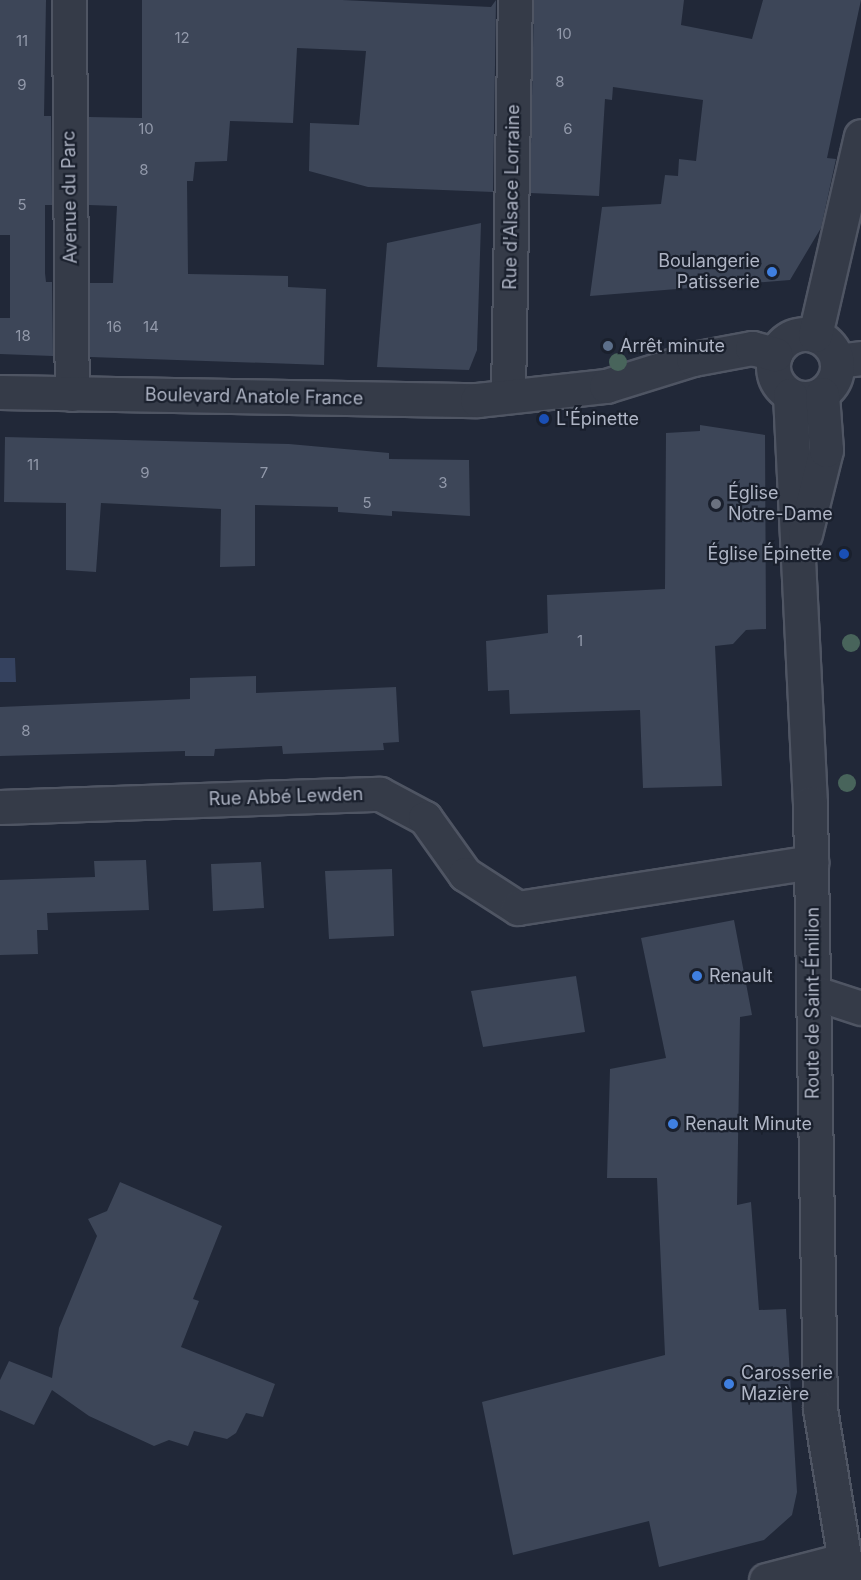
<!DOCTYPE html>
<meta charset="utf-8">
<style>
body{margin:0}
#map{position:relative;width:861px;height:1580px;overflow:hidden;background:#212838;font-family:Inter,sans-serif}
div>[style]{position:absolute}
.water>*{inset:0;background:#35425f}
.building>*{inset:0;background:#3d4658}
.roads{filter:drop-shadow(2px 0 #4f5563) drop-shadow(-2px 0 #4f5563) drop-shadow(0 2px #4f5563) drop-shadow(0 -2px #4f5563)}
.minor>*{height:33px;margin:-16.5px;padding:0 16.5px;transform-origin:16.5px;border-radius:16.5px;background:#353b48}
.tertiary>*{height:33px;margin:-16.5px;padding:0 16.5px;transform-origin:16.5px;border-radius:16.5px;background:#353b48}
.tertiary>.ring{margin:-16.5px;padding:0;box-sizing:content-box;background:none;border:33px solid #353b48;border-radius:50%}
.trees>*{width:18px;height:18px;margin:-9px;border-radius:50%;background:#48645b}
.dots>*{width:16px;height:16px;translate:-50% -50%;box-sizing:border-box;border:3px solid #1a202d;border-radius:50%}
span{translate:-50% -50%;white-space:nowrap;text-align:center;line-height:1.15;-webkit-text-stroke:4.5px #1a202d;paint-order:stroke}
.number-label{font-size:15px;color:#9299aa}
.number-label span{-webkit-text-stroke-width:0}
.street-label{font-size:18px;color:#afb5c5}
.poi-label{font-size:18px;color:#afb5c5}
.right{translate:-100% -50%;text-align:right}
.left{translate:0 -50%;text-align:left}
</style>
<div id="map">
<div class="water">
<div style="clip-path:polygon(0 658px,15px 658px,16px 682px,0 682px)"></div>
</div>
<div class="building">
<div style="clip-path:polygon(0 0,46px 0,44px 116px,51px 116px,52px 205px,45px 205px,45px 273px,46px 282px,52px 282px,53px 356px,0 354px,0 318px,10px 318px,10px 235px,0 235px)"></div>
<div style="clip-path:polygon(142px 0,342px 0,491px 7px,496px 0,493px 192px,368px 187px,309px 171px,310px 123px,359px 125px,366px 51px,297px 48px,293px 123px,230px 121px,227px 161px,195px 162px,193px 181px,187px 181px,188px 274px,288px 276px,288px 287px,326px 289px,324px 365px,90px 357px,90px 283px,113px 283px,117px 206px,89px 205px,89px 117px,142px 118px)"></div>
<div style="clip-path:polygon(534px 0,684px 0,681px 25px,752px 39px,763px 0,861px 0,827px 158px,836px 159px,821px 228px,790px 280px,590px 296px,602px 207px,661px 204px,665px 175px,678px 176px,679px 159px,696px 161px,703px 100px,613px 87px,612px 100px,605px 99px,599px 196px,530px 193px)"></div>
<div style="clip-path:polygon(481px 223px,477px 350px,469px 370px,377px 367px,387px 243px)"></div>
<div style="clip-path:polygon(700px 425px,765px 435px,766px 629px,746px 630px,733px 644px,715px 646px,722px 786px,643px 788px,640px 710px,510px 714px,509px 690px,488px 691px,486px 641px,548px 633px,547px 595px,665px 589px,666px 433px,700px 431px)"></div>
<div style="clip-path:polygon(5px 437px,289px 444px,389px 453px,389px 459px,469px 460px,470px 516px,392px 511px,392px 516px,338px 512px,338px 507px,255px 505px,255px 566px,220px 567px,221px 509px,101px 503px,96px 572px,66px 570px,66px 503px,4px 502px)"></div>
<div style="clip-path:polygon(256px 676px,256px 693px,396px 687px,399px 742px,383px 743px,384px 750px,283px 754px,282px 746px,215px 749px,214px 756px,185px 756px,185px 751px,0 756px,0 707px,190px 699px,190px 678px)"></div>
<div style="clip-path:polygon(146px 860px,149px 910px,47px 913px,48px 930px,37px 930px,38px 954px,0 955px,0 880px,95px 877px,94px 861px)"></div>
<div style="clip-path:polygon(261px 862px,264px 908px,213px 911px,211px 864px)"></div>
<div style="clip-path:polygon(392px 869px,394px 936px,329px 939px,325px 871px)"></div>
<div style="clip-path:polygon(734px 920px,752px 1015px,740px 1017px,737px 1205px,751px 1202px,759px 1310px,786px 1309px,797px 1492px,792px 1515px,764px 1540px,659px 1567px,649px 1521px,513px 1555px,482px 1402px,665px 1355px,657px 1178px,607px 1178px,610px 1069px,666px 1058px,641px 938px)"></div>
<div style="clip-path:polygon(576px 976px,585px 1032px,483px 1047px,471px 991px)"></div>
<div style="clip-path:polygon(120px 1182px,222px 1226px,193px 1299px,199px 1301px,181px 1347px,275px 1384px,263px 1417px,246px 1413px,236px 1433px,227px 1439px,194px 1431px,188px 1446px,169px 1440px,154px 1446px,89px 1416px,52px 1390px,34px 1425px,0 1410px,0 1380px,9px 1361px,52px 1378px,59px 1328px,97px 1236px,88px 1219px,107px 1211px)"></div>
</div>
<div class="roads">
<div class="minor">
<div style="left:69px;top:0;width:394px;rotate:89.6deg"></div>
<div style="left:837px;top:361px;width:24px;rotate:-7deg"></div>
<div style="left:508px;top:394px;width:394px;rotate:-89deg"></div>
<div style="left:0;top:807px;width:380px;rotate:-2deg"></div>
<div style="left:380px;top:794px;width:51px;rotate:28.1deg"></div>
<div style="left:425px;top:818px;width:69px;rotate:54.5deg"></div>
<div style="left:465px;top:874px;width:63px;rotate:32.7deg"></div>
<div style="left:518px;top:908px;width:297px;rotate:-8.9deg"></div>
<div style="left:766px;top:1580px;width:80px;rotate:-14.6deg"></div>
</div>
<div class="tertiary">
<div class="ring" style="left:773px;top:334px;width:31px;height:31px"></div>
<div style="left:815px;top:335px;width:204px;rotate:-77deg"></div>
<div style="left:0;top:392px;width:477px;rotate:1deg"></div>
<div style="left:477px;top:400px;width:130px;rotate:-6.2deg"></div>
<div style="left:606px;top:386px;width:91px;rotate:-17.2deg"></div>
<div style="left:693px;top:359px;width:60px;rotate:-10.6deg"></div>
<div style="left:752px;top:348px;width:24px;rotate:15deg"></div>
<div style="left:790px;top:395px;width:408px;rotate:87.2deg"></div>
<div style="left:810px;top:803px;width:606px;rotate:89.05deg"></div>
<div style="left:820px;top:1409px;width:173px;rotate:80.7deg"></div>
<div style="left:805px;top:534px;width:87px;rotate:-76deg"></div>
<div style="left:826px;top:450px;width:56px;rotate:-94.1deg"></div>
<div style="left:815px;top:993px;width:48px;rotate:18.1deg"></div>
</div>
</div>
<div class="trees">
<div style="left:618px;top:362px"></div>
<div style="left:851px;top:643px"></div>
<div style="left:847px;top:783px"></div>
</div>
<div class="dots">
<div style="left:772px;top:272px;background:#3f7fe0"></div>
<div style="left:608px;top:346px;background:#5c6f8a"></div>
<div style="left:544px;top:419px;background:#1a4fb4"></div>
<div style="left:716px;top:504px;background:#6b7280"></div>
<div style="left:844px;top:554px;background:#1a4fb4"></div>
<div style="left:697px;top:976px;background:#3f7fe0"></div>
<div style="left:673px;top:1124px;background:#3f7fe0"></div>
<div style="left:729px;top:1384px;background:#3f7fe0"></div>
</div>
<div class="number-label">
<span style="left:564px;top:34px">10</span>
<span style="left:182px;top:38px">12</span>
<span style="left:22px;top:41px">11</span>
<span style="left:560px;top:82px">8</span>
<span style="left:22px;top:85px">9</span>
<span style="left:146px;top:129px">10</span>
<span style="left:568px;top:129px">6</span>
<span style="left:144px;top:170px">8</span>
<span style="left:22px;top:205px">5</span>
<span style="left:114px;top:327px">16</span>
<span style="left:151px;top:327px">14</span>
<span style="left:23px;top:336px">18</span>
<span style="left:33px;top:465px">11</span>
<span style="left:145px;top:473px">9</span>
<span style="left:264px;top:473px">7</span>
<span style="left:443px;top:483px">3</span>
<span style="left:367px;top:503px">5</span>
<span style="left:580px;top:641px">1</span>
<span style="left:26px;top:731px">8</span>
</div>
<div class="street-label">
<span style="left:70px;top:197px;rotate:-91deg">Avenue du Parc</span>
<span style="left:512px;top:197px;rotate:-89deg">Rue d'Alsace Lorraine</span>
<span style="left:254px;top:397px;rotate:1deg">Boulevard Anatole France</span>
<span style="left:286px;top:797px;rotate:-2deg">Rue Abbé Lewden</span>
<span style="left:813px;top:1003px;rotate:-90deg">Route de Saint-Émilion</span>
</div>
<div class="poi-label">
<span class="right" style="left:760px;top:272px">Boulangerie<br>Patisserie</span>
<span class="left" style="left:620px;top:346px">Arrêt minute</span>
<span class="left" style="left:556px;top:419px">L'Épinette</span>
<span class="left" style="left:728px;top:504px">Église<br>Notre-Dame</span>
<span class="right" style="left:832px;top:554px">Église Épinette</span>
<span class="left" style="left:709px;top:976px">Renault</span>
<span class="left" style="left:685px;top:1124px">Renault Minute</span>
<span class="left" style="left:741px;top:1384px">Carosserie<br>Mazière</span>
</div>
</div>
